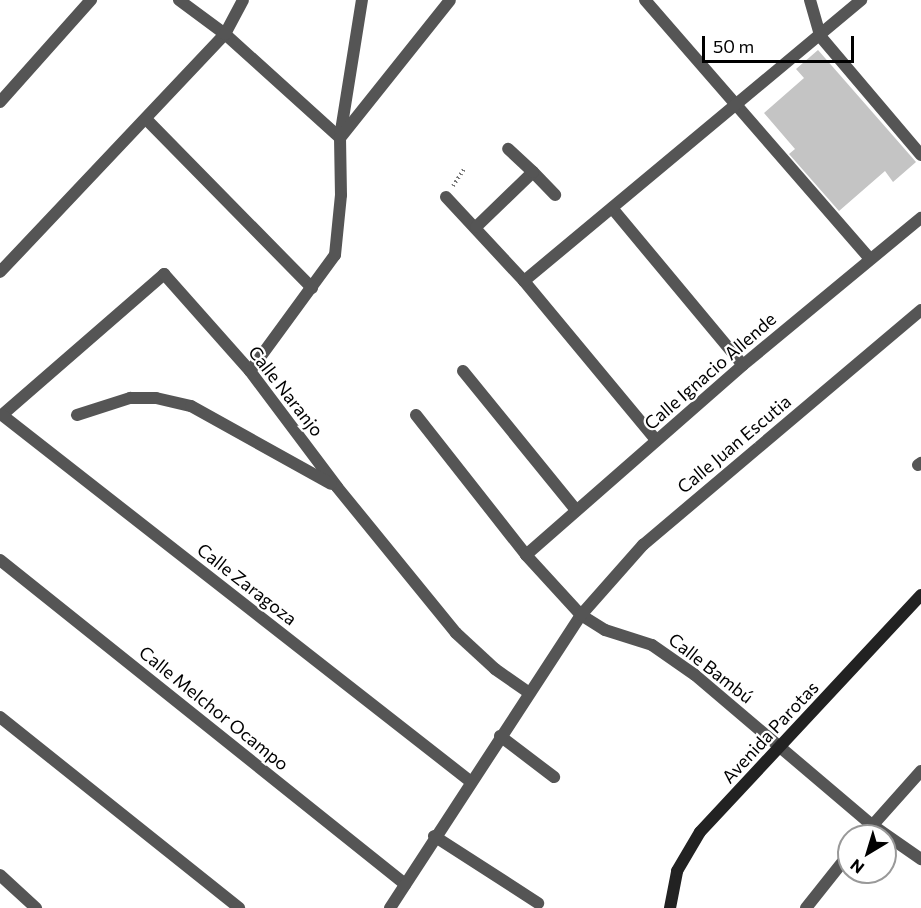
<!DOCTYPE html>
<meta charset="utf-8">
<style>
body{margin:0}
#map{position:relative;width:921px;height:908px;overflow:hidden;background:#fff;font-family:Commissioner,sans-serif}
div>[style]{position:absolute}
.building>*{inset:0;background:#c4c4c4}
.path>*{height:4px;margin-top:-2px;transform-origin:0;background:repeating-linear-gradient(90deg,#777 0 1.5px,transparent 0 4.5px)}
.street>*{height:12px;margin:-6px;padding:0 6px;transform-origin:6px;border-radius:6px;background:#555}
.secondary>*{height:12px;margin:-6px;padding:0 6px;transform-origin:6px;border-radius:6px;background:#222}
span{translate:-50% -50%;white-space:nowrap;text-align:center;line-height:1.15;-webkit-text-stroke:4.5px #fff;paint-order:stroke}
.street-label{font-size:18px;color:#000}
.north{position:absolute;left:837px;top:824px;width:60px;height:60px;box-sizing:border-box;background:#fff;border:2px solid #999;border-radius:50%;rotate:218deg;font-size:16px;font-weight:700;line-height:24px;text-align:center;color:#000}
.north::after{content:'';display:block;margin:auto;width:21px;height:27px;background:#000;clip-path:polygon(50% 0,100% 100%,50% 72%,0 100%)}
.scale{position:absolute;left:702px;top:36px;width:152px;height:27px;box-sizing:border-box;border:3px solid #000;border-top:0;padding-left:8px;font-size:18px;line-height:21px;white-space:nowrap;color:#000;-webkit-text-stroke:4px #fff;paint-order:stroke}
</style>
<div id="map">
<div class="building">
<div style="clip-path:polygon(818px 50px,916px 162px,893px 182px,885px 171px,839px 211px,789px 154px,795px 149px,764px 113px,804px 78px,796px 69px)"></div>
</div>
<div class="path">
<div style="left:453px;top:186px;width:20px;rotate:-57deg"></div>
</div>
<div class="street">
<div style="left:179px;top:0;width:57px;rotate:36.5deg"></div>
<div style="left:225px;top:34px;width:155px;rotate:42.1deg"></div>
<div style="left:645px;top:0;width:343px;rotate:49deg"></div>
<div style="left:810px;top:0;width:37px;rotate:74deg"></div>
<div style="left:820px;top:36px;width:156px;rotate:49.7deg"></div>
<div style="left:0;top:102px;width:137px;rotate:-48.3deg"></div>
<div style="left:146px;top:119px;width:237px;rotate:45.5deg"></div>
<div style="left:340px;top:137px;width:139px;rotate:-80.9deg"></div>
<div style="left:533px;top:172px;width:32px;rotate:46deg"></div>
<div style="left:446px;top:197px;width:115px;rotate:47.1deg"></div>
<div style="left:524px;top:281px;width:207px;rotate:50.3deg"></div>
<div style="left:612px;top:208px;width:204px;rotate:50.2deg"></div>
<div style="left:476px;top:227px;width:79px;rotate:-44deg"></div>
<div style="left:533px;top:172px;width:34px;rotate:-137deg"></div>
<div style="left:0;top:272px;width:328px;rotate:-46.6deg"></div>
<div style="left:225px;top:34px;width:38px;rotate:-62deg"></div>
<div style="left:524px;top:281px;width:439px;rotate:-39.8deg"></div>
<div style="left:250px;top:371px;width:144px;rotate:-53.8deg"></div>
<div style="left:335px;top:255px;width:60px;rotate:-84.3deg"></div>
<div style="left:341px;top:195px;width:57px;rotate:-91deg"></div>
<div style="left:340px;top:138px;width:176px;rotate:-51.4deg"></div>
<div style="left:463px;top:371px;width:178px;rotate:50.9deg"></div>
<div style="left:2px;top:415px;width:215px;rotate:-41deg"></div>
<div style="left:164px;top:274px;width:130px;rotate:48.4deg"></div>
<div style="left:250px;top:371px;width:145px;rotate:53.1deg"></div>
<div style="left:337px;top:487px;width:188px;rotate:50.8deg"></div>
<div style="left:456px;top:633px;width:53px;rotate:42.7deg"></div>
<div style="left:495px;top:669px;width:40px;rotate:34.9deg"></div>
<div style="left:2px;top:415px;width:594px;rotate:38.03deg"></div>
<div style="left:77px;top:415px;width:56px;rotate:-17.8deg"></div>
<div style="left:130px;top:398px;width:26px"></div>
<div style="left:156px;top:398px;width:36px;rotate:13deg"></div>
<div style="left:191px;top:406px;width:160px;rotate:29.1deg"></div>
<div style="left:416px;top:415px;width:178px;rotate:51.8deg"></div>
<div style="left:526px;top:555px;width:81px;rotate:47.5deg"></div>
<div style="left:581px;top:615px;width:28px;rotate:32deg"></div>
<div style="left:605px;top:630px;width:49px;rotate:17.7deg"></div>
<div style="left:652px;top:645px;width:52px;rotate:34.9deg"></div>
<div style="left:695px;top:675px;width:232px;rotate:40.3deg"></div>
<div style="left:872px;top:825px;width:60px;rotate:34.8deg"></div>
<div style="left:918px;top:465px;width:4px;rotate:-34deg"></div>
<div style="left:526px;top:555px;width:288px;rotate:-41.2deg"></div>
<div style="left:743px;top:365px;width:231px;rotate:-39.6deg"></div>
<div style="left:0;top:560px;width:519px;rotate:38.66deg"></div>
<div style="left:0;top:717px;width:306px;rotate:38.6deg"></div>
<div style="left:500px;top:736px;width:68px;rotate:37.2deg"></div>
<div style="left:434px;top:836px;width:124px;rotate:32.8deg"></div>
<div style="left:863px;top:836px;width:87px;rotate:-48.3deg"></div>
<div style="left:0;top:875px;width:49px;rotate:42.5deg"></div>
<div style="left:390px;top:908px;width:350px;rotate:-56.9deg"></div>
<div style="left:581px;top:615px;width:94px;rotate:-48.5deg"></div>
<div style="left:643px;top:545px;width:364px;rotate:-40.2deg"></div>
<div style="left:806px;top:908px;width:69px;rotate:-51.5deg"></div>
</div>
<div class="secondary">
<div style="left:670px;top:908px;width:38px;rotate:-79deg"></div>
<div style="left:677px;top:871px;width:45px;rotate:-59.5deg"></div>
<div style="left:700px;top:832px;width:324px;rotate:-47deg"></div>
</div>
<div class="street-label">
<span style="left:710px;top:371px;rotate:-41deg">Calle Ignacio Allende</span>
<span style="left:286px;top:391px;rotate:52deg">Calle Naranjo</span>
<span style="left:734px;top:444px;rotate:-40deg">Calle Juan Escutia</span>
<span style="left:247px;top:584px;rotate:38deg">Calle Zaragoza</span>
<span style="left:711px;top:668px;rotate:38deg">Calle Bambú</span>
<span style="left:214px;top:708px;rotate:39deg">Calle Melchor Ocampo</span>
<span style="left:770px;top:732px;rotate:-47deg">Avenida Parotas</span>
</div>
<div class="north">N</div>
<div class="scale">50 m</div>
</div>
